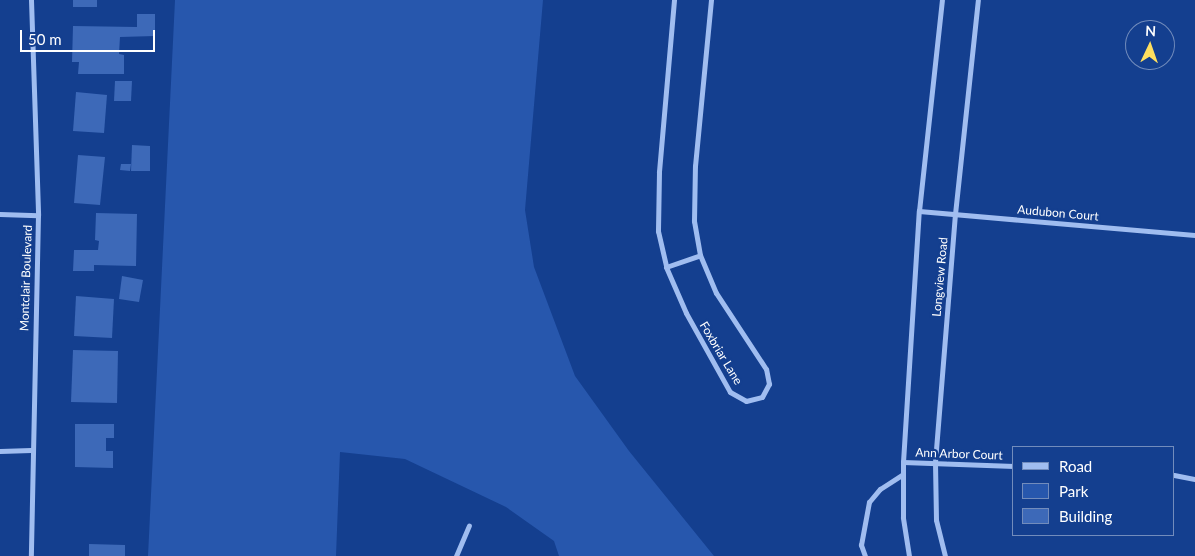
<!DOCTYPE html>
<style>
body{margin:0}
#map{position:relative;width:1195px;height:556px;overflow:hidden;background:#143f8f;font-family:Lato,sans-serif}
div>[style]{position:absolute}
.green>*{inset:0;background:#2757ad}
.building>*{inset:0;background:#3d69b8}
.street>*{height:5px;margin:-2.5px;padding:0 2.5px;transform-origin:2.5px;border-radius:2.5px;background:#a0bdf0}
span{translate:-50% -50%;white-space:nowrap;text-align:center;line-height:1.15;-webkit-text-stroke:4.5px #143f8f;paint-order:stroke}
.street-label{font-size:12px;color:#fff}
.legend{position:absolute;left:1012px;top:446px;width:162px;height:90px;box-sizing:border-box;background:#143f8f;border:1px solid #728cbc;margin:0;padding:6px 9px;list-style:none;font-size:15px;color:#fff}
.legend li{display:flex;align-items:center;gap:10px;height:25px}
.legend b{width:25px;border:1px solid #728cbc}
.north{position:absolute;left:1125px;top:20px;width:50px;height:50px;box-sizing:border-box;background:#143f8f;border:1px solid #728cbc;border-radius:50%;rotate:3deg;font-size:14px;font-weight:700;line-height:20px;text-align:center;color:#fff}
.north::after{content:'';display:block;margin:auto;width:18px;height:22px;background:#ffdf5f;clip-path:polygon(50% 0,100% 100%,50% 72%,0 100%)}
.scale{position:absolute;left:20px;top:30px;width:135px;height:22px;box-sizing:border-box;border:2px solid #fff;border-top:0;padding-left:6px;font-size:15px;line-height:18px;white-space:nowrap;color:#fff;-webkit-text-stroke:4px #143f8f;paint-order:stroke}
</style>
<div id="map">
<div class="green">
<div style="clip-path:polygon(175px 0,543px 0,525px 210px,534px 267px,575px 376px,629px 451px,714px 556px,559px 556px,554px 541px,506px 507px,405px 459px,340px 452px,336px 556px,148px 556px)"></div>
</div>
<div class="building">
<div style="clip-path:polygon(73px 0,97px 0,97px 7px,73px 7px)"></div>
<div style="clip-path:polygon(137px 14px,155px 14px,155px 36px,120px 37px,119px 54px,124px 55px,124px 74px,78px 74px,79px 62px,72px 62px,73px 26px,137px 27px)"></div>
<div style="clip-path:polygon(115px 81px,132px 81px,131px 101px,114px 101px)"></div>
<div style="clip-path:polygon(76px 92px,107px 95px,104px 133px,73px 131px)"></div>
<div style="clip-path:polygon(132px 145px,150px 146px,150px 171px,131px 171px)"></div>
<div style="clip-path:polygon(78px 155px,105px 157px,100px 205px,74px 203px)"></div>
<div style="clip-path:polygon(121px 164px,131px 164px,130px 171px,120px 170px)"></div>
<div style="clip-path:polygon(96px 213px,137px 214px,136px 266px,94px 265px,94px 271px,73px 271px,74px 250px,98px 250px,99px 241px,95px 240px)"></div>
<div style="clip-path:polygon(122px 276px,143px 280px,139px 302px,119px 299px)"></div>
<div style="clip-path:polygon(76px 296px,114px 299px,112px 338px,74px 336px)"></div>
<div style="clip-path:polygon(73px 350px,118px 351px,117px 403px,71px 402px)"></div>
<div style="clip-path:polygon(75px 424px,114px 424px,114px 438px,106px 438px,106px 451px,113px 451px,113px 468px,75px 467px)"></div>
<div style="clip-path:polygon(89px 544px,125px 545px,125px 556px,89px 556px)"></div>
</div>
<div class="street">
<div style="left:31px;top:0;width:215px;rotate:88.1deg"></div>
<div style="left:38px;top:215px;width:341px;rotate:91.2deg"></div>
<div style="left:674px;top:0;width:173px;rotate:95deg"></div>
<div style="left:659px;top:172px;width:59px;rotate:91deg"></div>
<div style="left:658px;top:231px;width:37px;rotate:77deg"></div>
<div style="left:666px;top:267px;width:50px;rotate:66.5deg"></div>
<div style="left:686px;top:313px;width:90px;rotate:60.9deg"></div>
<div style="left:730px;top:392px;width:18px;rotate:29deg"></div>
<div style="left:746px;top:401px;width:16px;rotate:-14deg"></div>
<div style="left:762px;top:397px;width:15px;rotate:-62deg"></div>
<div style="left:769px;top:384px;width:15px;rotate:-101deg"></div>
<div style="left:766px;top:369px;width:91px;rotate:-123.3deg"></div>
<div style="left:716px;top:293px;width:41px;rotate:-112.8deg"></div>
<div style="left:700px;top:255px;width:35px;rotate:-100deg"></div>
<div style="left:694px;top:221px;width:55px;rotate:-89deg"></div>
<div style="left:695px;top:166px;width:167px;rotate:-84.5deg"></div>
<div style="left:919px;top:211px;width:277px;rotate:5deg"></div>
<div style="left:0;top:214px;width:38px;rotate:2deg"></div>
<div style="left:666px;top:267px;width:36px;rotate:-19deg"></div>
<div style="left:0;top:451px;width:31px;rotate:-2deg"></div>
<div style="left:903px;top:462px;width:111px;rotate:2.1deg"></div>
<div style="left:1174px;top:475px;width:21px;rotate:11deg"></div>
<div style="left:456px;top:556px;width:33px;rotate:-67deg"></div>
<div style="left:865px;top:556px;width:12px;rotate:-110deg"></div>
<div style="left:861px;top:545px;width:44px;rotate:-79.5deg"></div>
<div style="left:869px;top:502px;width:17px;rotate:-50deg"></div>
<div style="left:880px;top:489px;width:27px;rotate:-33deg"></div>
<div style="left:909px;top:556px;width:39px;rotate:-99deg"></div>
<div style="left:903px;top:517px;width:55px;rotate:-90deg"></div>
<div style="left:903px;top:462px;width:252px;rotate:-86.4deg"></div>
<div style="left:919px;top:211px;width:212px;rotate:-83.8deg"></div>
<div style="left:945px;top:556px;width:37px;rotate:-104deg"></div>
<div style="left:936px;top:520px;width:58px;rotate:-91deg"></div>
<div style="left:935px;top:462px;width:249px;rotate:-85.4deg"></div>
<div style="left:955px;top:214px;width:215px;rotate:-83.9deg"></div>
</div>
<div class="street-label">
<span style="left:1058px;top:213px;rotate:5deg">Audubon Court</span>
<span style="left:940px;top:277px;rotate:-85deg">Longview Road</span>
<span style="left:26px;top:278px;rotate:-88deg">Montclair Boulevard</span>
<span style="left:721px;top:353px;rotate:59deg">Foxbriar Lane</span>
<span style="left:959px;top:454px;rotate:2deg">Ann Arbor Court</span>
</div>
<ul class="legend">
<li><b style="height:6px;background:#a0bdf0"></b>Road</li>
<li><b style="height:14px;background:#2757ad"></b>Park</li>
<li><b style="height:14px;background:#3d69b8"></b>Building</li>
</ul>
<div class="north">N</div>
<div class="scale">50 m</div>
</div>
